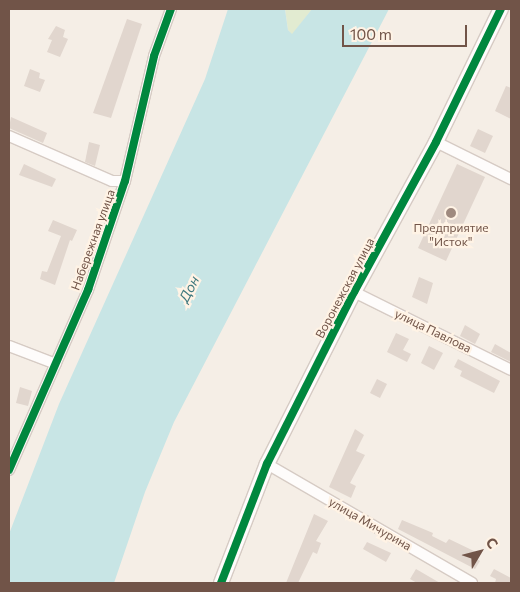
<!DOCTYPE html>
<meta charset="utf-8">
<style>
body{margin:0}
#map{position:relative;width:520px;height:592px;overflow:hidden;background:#f5eee6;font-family:Commissioner,sans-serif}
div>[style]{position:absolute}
.green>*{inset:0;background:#e2ebd1}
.water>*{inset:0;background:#c8e5e5}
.building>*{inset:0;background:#e1d6ce}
.roads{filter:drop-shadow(1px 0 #d6cbc4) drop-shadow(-1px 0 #d6cbc4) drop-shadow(0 1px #d6cbc4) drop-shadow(0 -1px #d6cbc4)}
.street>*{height:10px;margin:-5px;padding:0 5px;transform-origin:5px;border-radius:5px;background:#fefcfb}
.secondary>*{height:14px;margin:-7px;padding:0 7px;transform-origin:7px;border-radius:7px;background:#fefcfb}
.cycleway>*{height:8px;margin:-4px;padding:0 4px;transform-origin:4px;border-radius:4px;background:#00873e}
.dots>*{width:14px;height:14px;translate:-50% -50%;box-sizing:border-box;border:2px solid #fff3e5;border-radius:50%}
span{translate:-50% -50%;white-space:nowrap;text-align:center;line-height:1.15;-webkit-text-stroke:4.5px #fff3e5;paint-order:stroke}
.poi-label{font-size:12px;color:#715448}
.street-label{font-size:12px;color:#715448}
.water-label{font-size:14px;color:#3f787e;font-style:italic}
.frame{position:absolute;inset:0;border:10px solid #715448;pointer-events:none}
.north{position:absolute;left:455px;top:527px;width:50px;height:50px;-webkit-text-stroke:4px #fff3e5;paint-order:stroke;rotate:53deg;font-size:14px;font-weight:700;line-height:20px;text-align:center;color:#715448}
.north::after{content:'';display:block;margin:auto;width:18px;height:22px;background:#715448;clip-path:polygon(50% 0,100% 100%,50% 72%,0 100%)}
.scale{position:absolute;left:342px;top:25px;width:125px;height:22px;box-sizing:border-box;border:2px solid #715448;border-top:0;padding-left:6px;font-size:15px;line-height:18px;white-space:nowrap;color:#715448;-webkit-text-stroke:4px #fff3e5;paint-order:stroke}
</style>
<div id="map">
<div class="green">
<div style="clip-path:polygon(285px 9px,312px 9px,292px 35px,288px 30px)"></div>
</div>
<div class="water">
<div style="clip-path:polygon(228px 9px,285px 9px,288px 30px,292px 34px,312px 9px,389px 9px,174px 422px,145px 492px,114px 583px,9px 583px,9px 534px,59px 404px,205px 79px)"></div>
</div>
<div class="building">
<div style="clip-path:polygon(127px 19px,142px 24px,111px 118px,93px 113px)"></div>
<div style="clip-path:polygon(56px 26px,65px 30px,63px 37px,68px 39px,60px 57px,47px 52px,52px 40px,48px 39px)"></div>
<div style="clip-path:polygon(30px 69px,40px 73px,39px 78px,45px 80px,40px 92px,24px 86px)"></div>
<div style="clip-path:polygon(506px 86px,511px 88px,511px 119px,495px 111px)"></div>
<div style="clip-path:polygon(11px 117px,47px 133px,43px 143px,9px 128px)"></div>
<div style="clip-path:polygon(478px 129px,493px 136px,485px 153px,470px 146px)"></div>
<div style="clip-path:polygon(89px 142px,100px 145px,95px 166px,85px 162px)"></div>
<div style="clip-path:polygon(24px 164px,56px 179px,52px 187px,19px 175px)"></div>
<div style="clip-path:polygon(457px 164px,485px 177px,446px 261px,418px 248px)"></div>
<div style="clip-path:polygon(53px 220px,77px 230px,72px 241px,70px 240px,55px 285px,40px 279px,42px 271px,47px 272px,61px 236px,48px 231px)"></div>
<div style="clip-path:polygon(419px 277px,433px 283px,427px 304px,412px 297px)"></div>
<div style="clip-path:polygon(465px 325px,480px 334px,475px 344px,460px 336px)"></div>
<div style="clip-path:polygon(396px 333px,409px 339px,403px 350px,411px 354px,407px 362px,387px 352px)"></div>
<div style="clip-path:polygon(495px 344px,511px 353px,511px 362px,491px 352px)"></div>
<div style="clip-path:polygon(429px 346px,443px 353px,434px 370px,421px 363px)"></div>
<div style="clip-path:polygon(458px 359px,500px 381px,494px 393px,460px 376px,462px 371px,454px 367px)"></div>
<div style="clip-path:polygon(377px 379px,387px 384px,380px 398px,370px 393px)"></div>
<div style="clip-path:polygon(20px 387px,32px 391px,28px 406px,16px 403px)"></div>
<div style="clip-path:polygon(355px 429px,364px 435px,356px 451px,365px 455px,350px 483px,356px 486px,351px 498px,329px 487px)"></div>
<div style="clip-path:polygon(314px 514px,328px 521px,316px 541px,321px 543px,317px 554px,313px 552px,298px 583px,286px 583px)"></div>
<div style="clip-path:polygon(402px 520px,433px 533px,432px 536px,446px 543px,449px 539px,476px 552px,474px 557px,480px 561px,475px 569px,398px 529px)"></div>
<div style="clip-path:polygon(367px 542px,391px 553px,386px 562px,363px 549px)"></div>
<div style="clip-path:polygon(416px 569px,440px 583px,417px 583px,410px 579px)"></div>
<div style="clip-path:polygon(494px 569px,511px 578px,511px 583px,495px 583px,496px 579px,490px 576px)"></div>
</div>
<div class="roads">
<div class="street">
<div style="left:9px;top:136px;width:112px;rotate:23.6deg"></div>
<div style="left:112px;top:181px;width:13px"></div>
<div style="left:436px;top:142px;width:84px;rotate:26.3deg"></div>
<div style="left:354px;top:292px;width:175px;rotate:26.4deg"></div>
<div style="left:9px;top:346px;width:50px;rotate:21deg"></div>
<div style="left:267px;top:464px;width:237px;rotate:30.1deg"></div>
<div style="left:9px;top:470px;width:197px;rotate:-66.3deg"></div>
<div style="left:88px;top:290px;width:115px;rotate:-71.3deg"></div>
<div style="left:125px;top:181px;width:128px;rotate:-76.9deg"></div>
<div style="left:154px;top:56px;width:50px;rotate:-70.1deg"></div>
</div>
<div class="secondary">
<div style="left:221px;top:583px;width:128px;rotate:-68.9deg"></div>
<div style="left:267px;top:464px;width:193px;rotate:-63.2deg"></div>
<div style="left:354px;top:292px;width:171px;rotate:-61.3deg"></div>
<div style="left:436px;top:142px;width:148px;rotate:-64deg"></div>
</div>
</div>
<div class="cycleway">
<div style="left:9px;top:470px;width:197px;rotate:-66.3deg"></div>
<div style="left:88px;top:290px;width:115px;rotate:-71.3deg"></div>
<div style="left:125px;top:181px;width:128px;rotate:-76.9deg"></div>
<div style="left:154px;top:56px;width:50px;rotate:-70.1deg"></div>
<div style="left:221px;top:583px;width:128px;rotate:-68.9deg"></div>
<div style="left:267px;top:464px;width:193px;rotate:-63.2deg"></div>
<div style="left:354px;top:292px;width:171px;rotate:-61.3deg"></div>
<div style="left:436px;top:142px;width:148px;rotate:-64deg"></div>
</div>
<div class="dots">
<div style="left:451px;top:213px;background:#9f8a7f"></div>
</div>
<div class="poi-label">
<span style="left:451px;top:235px">Предприятие<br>"Исток"</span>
</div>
<div class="street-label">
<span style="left:93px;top:240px;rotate:-70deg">Набережная улица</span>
<span style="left:345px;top:288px;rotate:-62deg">Воронежская улица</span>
<span style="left:433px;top:331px;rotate:26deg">улица Павлова</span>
<span style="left:370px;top:524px;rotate:30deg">улица Мичурина</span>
</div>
<div class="water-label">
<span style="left:189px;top:289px;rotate:-63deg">Дон</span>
</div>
<div class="frame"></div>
<div class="north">С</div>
<div class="scale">100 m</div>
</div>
